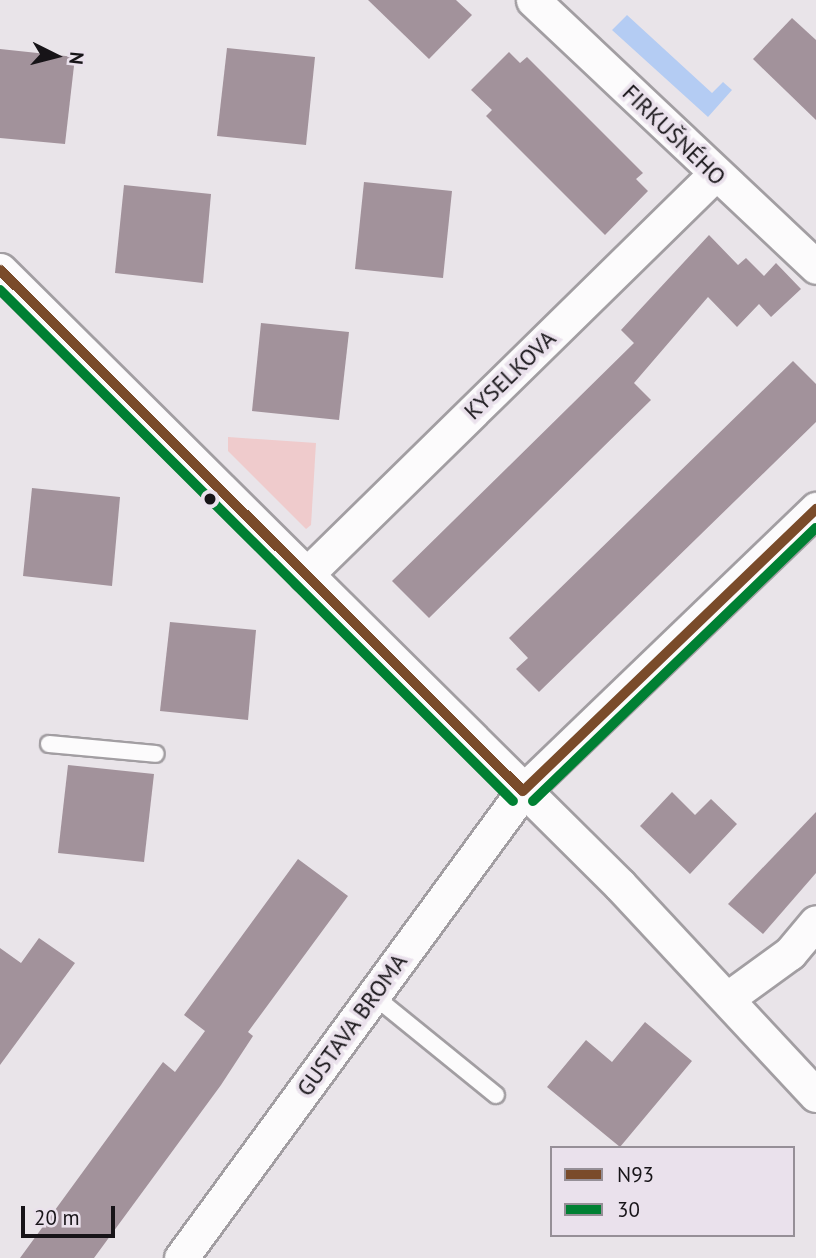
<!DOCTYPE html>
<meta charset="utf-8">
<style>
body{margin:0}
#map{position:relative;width:816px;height:1258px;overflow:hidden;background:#e9e4e9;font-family:"PT Sans",sans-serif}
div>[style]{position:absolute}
.green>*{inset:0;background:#efcbcc}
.water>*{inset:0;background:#b4ccf3}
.building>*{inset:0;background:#a2929b}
.roads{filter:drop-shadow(2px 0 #a29ea2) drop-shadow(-2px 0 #a29ea2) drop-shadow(0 2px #a29ea2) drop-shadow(0 -2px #a29ea2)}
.service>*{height:16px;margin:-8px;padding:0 8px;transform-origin:8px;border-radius:8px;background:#fcfbfc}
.minor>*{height:33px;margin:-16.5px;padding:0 16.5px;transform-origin:16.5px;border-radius:16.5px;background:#fcfbfc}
.bus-1>*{height:10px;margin:-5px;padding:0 5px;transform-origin:5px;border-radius:5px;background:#7a4b2a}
.bus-2>*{height:10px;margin:-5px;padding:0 5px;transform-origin:5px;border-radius:5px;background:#008033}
.dots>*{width:19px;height:19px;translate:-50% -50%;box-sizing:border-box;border:4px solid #eae1ec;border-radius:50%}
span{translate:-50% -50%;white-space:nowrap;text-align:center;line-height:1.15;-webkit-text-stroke:7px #eae1ec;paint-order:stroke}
.street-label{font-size:23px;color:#171418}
.legend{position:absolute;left:550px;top:1146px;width:245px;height:91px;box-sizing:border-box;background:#eae1ec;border:2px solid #968f97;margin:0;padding:9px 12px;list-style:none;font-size:21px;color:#171418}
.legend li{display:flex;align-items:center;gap:14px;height:35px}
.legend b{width:35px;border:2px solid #968f97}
.north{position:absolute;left:21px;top:21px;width:70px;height:70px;-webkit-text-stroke:5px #eae1ec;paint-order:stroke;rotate:96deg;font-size:19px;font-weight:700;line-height:28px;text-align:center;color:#171418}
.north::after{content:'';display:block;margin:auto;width:24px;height:32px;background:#171418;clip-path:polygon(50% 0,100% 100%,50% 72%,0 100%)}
.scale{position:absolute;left:21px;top:1206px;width:94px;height:32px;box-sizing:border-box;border:4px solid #171418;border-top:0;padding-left:9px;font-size:21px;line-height:24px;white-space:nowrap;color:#171418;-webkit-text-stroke:5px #eae1ec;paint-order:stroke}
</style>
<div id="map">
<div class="green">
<div style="clip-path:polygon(228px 437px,316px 443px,311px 525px,306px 529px,228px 451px)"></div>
</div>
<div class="water">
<div style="clip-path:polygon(627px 15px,712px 93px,723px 82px,732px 90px,708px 117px,612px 30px)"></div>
</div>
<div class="building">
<div style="clip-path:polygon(368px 0,456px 0,472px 15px,429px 59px)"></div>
<div style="clip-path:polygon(792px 18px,816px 40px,816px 120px,753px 59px)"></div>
<div style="clip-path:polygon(227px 48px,315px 57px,306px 145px,217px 136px)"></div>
<div style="clip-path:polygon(0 49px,75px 57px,65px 144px,0 138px)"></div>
<div style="clip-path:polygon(509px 52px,520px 63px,527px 57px,643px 173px,636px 179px,648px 191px,605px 235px,486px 116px,492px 110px,471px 90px)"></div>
<div style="clip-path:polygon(364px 182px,452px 191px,443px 278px,355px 269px)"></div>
<div style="clip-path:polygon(124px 185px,211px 194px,203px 283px,115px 273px)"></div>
<div style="clip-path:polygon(709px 235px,738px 265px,746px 258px,764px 276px,776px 263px,801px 289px,771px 317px,759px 304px,737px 327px,708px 297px,634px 383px,651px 400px,429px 618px,392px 581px,634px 343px,621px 330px)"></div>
<div style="clip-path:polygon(261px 323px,349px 332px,339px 420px,252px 411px)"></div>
<div style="clip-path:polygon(793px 361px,816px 384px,816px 422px,539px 692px,516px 669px,528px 658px,509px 638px)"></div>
<div style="clip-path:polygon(32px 488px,120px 497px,112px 586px,23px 576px)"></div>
<div style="clip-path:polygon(170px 622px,256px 630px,248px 720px,160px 711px)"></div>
<div style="clip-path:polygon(68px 765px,154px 774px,144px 862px,58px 853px)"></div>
<div style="clip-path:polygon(672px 792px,695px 815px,711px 799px,737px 824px,690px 874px,640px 826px)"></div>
<div style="clip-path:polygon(816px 812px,816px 873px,763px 934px,728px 904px)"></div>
<div style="clip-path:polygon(298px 859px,348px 896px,248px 1032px,253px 1036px,221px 1085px,94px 1258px,20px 1258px,163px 1062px,175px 1072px,205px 1031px,184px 1015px)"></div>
<div style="clip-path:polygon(39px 938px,75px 963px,0 1065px,0 948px,21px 963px)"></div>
<div style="clip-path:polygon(645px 1022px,692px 1061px,620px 1147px,547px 1087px,586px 1040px,612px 1062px)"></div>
</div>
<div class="roads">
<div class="service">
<div style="left:49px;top:744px;width:107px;rotate:5.3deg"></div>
<div style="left:374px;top:996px;width:157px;rotate:39.1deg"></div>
</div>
<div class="minor">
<div style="left:533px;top:0;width:389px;rotate:43.3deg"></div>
<div style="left:0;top:270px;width:873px;rotate:44.77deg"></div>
<div style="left:620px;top:885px;width:287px;rotate:47deg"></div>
<div style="left:306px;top:575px;width:573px;rotate:-44.43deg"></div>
<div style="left:728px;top:998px;width:77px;rotate:-36deg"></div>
<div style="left:790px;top:953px;width:40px;rotate:-50deg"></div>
<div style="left:181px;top:1258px;width:579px;rotate:-53.78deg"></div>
<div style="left:523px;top:791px;width:407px;rotate:-43.9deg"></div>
</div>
</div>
<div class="bus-1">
<div style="left:0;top:270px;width:738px;rotate:44.89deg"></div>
<div style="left:523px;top:791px;width:407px;rotate:-43.9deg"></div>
</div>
<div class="bus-2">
<div style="left:0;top:290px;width:724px;rotate:44.89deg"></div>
<div style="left:533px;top:801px;width:393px;rotate:-44deg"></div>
</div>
<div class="dots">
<div style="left:210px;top:499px;background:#171418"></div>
</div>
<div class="street-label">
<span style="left:674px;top:135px;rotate:44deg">FIRKUŠNÉHO</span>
<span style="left:510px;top:375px;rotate:-44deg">KYSELKOVA</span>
<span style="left:352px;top:1025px;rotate:-54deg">GUSTAVA BROMA</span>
</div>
<ul class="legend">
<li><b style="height:9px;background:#7a4b2a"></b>N93</li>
<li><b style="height:9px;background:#008033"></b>30</li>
</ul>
<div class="north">N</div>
<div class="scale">20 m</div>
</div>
